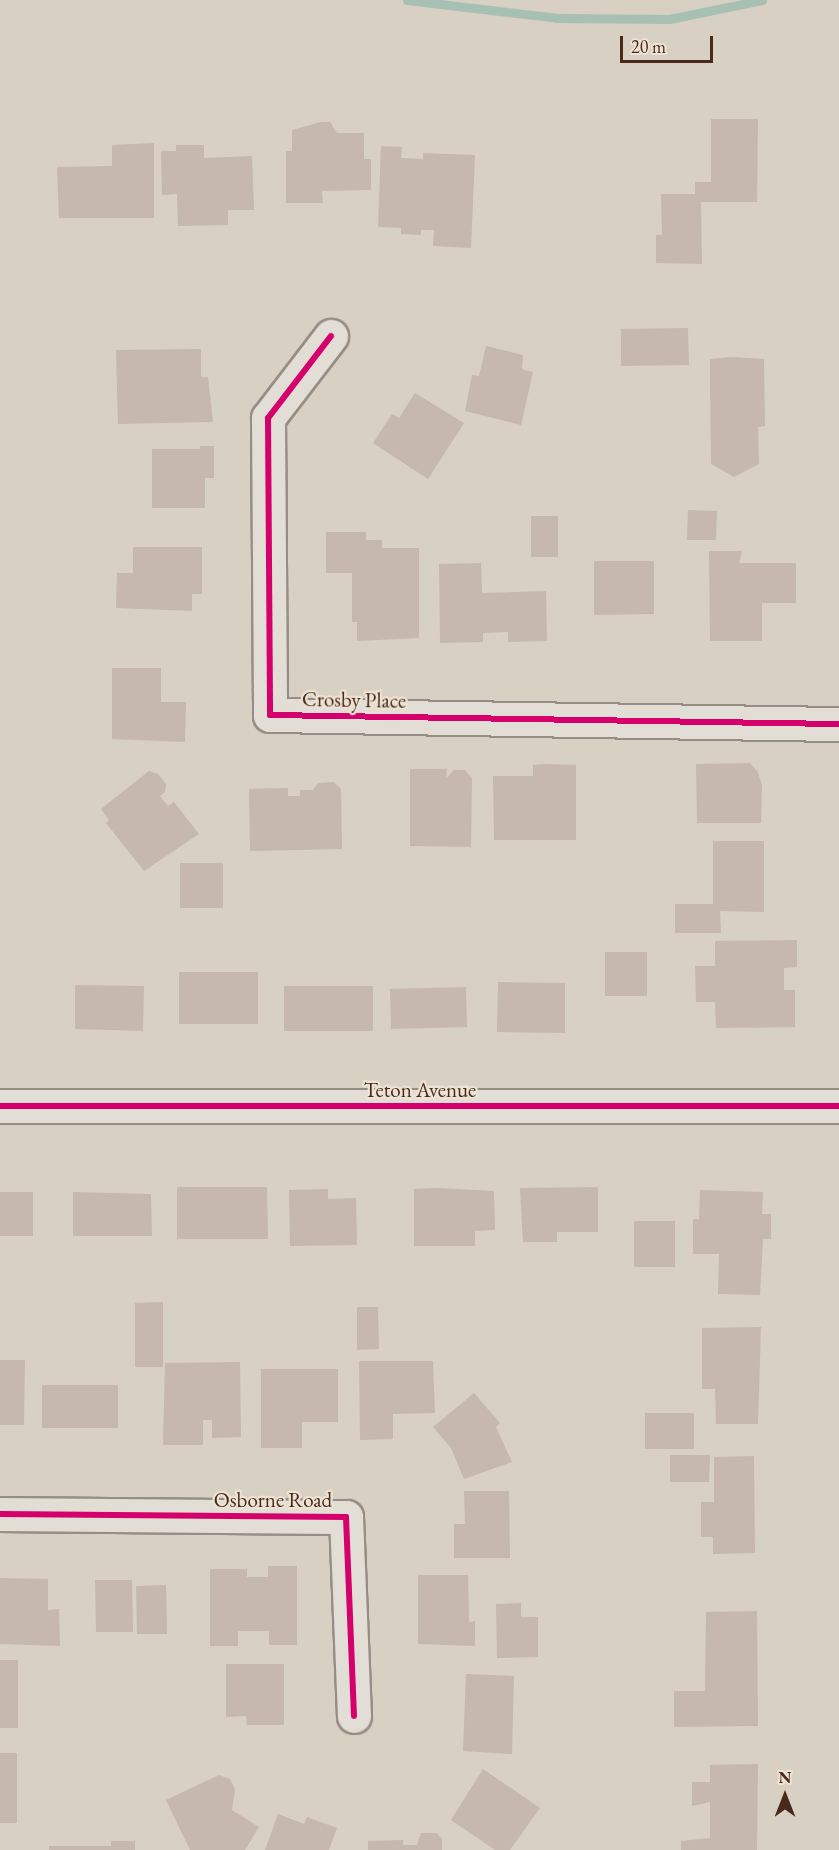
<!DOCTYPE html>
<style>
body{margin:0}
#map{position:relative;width:839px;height:1850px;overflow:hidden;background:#d8d0c2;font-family:"EB Garamond",serif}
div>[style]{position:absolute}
.stream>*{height:9px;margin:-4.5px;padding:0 4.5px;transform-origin:4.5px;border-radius:4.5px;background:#a8bfb4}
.building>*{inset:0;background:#c6b7af}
.roads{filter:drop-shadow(2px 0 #978d84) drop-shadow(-2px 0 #978d84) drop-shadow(0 2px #978d84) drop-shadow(0 -2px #978d84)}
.minor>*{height:33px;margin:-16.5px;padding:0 16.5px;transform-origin:16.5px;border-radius:16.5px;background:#e2ded6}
.cycleway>*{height:6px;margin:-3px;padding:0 3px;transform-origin:3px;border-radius:3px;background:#d6006c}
span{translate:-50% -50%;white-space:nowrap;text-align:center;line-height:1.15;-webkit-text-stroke:4.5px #ece3d2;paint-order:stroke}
.street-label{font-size:21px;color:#4a281c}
.north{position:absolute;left:755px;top:1766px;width:60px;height:60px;-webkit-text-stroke:4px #ece3d2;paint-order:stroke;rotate:0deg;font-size:16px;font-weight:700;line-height:24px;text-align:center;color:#4a281c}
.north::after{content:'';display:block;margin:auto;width:21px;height:27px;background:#4a281c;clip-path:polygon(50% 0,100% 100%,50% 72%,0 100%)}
.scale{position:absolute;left:620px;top:36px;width:93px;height:27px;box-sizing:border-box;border:3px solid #4a281c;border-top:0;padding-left:8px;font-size:18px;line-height:21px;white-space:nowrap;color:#4a281c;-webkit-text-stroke:4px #ece3d2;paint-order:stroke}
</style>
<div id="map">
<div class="stream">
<div style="left:407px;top:0;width:151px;rotate:6.8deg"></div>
<div style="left:557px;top:18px;width:112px;rotate:0.5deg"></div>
<div style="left:669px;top:19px;width:95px;rotate:-11.5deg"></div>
</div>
<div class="building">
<div style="clip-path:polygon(711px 119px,758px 119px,757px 202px,701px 202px,702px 264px,656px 263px,656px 235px,662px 235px,661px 194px,695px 194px,695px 182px,711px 182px)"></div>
<div style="clip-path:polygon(321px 122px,330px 122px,337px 133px,364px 133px,364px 159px,371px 159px,371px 190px,322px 191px,323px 203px,286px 203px,286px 151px,292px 151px,292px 130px)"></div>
<div style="clip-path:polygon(154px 143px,154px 218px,59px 218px,57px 167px,112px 166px,112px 145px)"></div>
<div style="clip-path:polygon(176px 145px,204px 145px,204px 158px,252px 156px,254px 210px,228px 210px,228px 225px,178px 226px,177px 194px,162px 195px,161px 151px,176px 151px)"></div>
<div style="clip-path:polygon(381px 146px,402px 147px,401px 158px,423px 159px,423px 153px,475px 155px,471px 248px,433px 246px,434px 230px,421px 230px,421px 235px,401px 234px,401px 228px,378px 227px)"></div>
<div style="clip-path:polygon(688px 328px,689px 365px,621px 366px,621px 329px)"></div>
<div style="clip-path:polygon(486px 346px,523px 355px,522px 369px,533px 372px,521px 425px,465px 411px,472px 375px,479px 376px)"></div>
<div style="clip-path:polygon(201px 349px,201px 377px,208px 377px,213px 422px,118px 424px,116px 350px)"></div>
<div style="clip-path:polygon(733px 357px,764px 359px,765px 426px,758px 427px,759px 464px,734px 477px,711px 464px,710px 382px,710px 359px)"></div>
<div style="clip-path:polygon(415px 393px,464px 423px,428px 479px,373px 443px,392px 414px,399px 418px)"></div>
<div style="clip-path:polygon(200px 446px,214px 446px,214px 478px,205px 478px,205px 508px,152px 508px,152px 449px,200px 449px)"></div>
<div style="clip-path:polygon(688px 510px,717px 511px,716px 540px,687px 540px)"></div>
<div style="clip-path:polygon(531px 516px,558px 516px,558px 557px,531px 557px)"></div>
<div style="clip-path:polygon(326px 532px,366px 532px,366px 540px,382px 540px,382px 548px,419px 548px,419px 638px,357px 641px,357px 622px,352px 622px,352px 573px,326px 573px)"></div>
<div style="clip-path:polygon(133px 547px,202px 547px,202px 594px,192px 594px,192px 611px,116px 608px,117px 573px,133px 573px)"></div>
<div style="clip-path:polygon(709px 551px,742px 551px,739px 563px,796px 563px,796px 603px,762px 603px,762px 641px,710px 641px)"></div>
<div style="clip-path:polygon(594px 561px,654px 561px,654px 614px,594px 615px)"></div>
<div style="clip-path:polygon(481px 563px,482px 593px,546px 591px,547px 641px,508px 642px,508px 632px,483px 633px,483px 642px,440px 643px,439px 564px)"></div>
<div style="clip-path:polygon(112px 668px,161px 668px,161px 702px,186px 702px,185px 742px,112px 739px)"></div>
<div style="clip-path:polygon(750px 763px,758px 772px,762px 786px,761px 823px,697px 823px,696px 764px)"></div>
<div style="clip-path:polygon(545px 764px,576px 765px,576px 840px,494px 840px,493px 776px,533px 776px,533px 765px)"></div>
<div style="clip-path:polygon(410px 769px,447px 769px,446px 778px,454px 770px,465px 770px,472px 778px,471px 847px,410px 846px)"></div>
<div style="clip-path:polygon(149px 771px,158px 774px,166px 784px,165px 792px,160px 796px,168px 806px,174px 802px,199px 834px,144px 871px,106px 823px,109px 820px,101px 809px)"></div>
<div style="clip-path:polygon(334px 782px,341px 789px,342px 849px,250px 851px,249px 789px,288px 788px,288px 796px,300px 796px,300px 790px,313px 790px,318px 783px)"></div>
<div style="clip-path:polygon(713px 841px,764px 841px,764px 912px,720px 911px,721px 933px,675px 933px,675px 904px,713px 904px)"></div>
<div style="clip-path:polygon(180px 863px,223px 863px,223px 908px,180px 908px)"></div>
<div style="clip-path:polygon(797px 940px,797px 967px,784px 968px,784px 990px,795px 990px,795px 1027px,716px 1028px,715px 1002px,696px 1002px,695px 966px,715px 966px,715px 941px)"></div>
<div style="clip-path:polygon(605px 952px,647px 952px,647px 996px,605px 996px)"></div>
<div style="clip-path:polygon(179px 972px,258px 972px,258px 1024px,179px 1024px)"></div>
<div style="clip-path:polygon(498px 982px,565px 983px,565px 1033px,497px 1032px)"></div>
<div style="clip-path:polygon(75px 985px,144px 986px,143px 1031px,75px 1029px)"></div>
<div style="clip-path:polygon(284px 986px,373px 986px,373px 1031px,284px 1031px)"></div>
<div style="clip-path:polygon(466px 987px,467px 1027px,391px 1029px,390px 989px)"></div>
<div style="clip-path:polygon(177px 1187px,267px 1187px,268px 1239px,177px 1239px)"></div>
<div style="clip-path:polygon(598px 1187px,598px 1232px,557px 1232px,557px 1242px,523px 1242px,520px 1188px)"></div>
<div style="clip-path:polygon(437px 1188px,494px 1191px,495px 1230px,475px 1231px,475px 1246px,414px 1246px,414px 1189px)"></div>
<div style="clip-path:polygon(328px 1189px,328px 1199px,356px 1198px,357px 1245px,290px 1246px,289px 1190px)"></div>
<div style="clip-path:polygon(700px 1190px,763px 1192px,762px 1214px,771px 1214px,771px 1239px,763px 1239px,760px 1295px,718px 1294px,719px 1254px,693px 1254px,693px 1219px,699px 1219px)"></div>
<div style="clip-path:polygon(0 1192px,33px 1192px,33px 1236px,0 1236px)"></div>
<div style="clip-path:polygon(73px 1192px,151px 1194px,152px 1236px,73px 1236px)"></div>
<div style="clip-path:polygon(634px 1221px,675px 1221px,675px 1267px,634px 1267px)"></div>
<div style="clip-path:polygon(163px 1302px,163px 1367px,135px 1367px,135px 1303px)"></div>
<div style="clip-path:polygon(357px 1307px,378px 1307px,379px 1349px,357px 1350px)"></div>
<div style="clip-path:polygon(761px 1327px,758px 1424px,716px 1424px,715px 1389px,702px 1389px,702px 1328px)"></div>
<div style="clip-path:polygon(0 1360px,25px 1360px,24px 1425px,0 1425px)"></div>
<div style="clip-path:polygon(359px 1361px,433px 1361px,435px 1413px,393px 1414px,393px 1439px,360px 1440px)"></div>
<div style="clip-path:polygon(240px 1362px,241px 1437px,212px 1438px,212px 1420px,203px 1420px,203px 1445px,163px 1445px,165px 1363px)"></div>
<div style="clip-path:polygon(261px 1369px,338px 1369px,338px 1422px,302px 1422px,302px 1448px,261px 1448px)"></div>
<div style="clip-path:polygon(42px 1385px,118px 1385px,118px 1428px,42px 1428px)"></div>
<div style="clip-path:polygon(474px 1393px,500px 1423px,496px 1427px,512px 1462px,464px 1479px,451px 1448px,433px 1427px)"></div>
<div style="clip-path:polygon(645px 1413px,694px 1413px,694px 1449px,645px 1449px)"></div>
<div style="clip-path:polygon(670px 1455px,710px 1455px,709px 1482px,670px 1482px)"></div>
<div style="clip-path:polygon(754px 1456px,755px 1553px,713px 1554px,713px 1537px,701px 1537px,701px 1502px,714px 1502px,714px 1457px)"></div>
<div style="clip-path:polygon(464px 1491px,509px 1491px,510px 1558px,454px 1558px,454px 1524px,465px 1524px)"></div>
<div style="clip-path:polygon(268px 1566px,297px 1566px,297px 1645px,269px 1645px,269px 1631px,238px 1631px,238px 1646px,210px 1646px,210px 1569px,247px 1569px,247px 1577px,268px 1577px)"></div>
<div style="clip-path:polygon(418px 1575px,468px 1575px,469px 1622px,475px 1621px,475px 1646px,418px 1644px)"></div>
<div style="clip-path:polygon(0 1578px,48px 1579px,48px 1610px,59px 1609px,60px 1646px,0 1644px)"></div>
<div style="clip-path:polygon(95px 1580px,132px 1580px,133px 1632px,96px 1632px)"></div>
<div style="clip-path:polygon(166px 1585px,167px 1634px,137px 1634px,136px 1586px)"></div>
<div style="clip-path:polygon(521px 1603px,521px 1617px,538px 1617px,538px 1657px,497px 1658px,496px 1604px)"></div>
<div style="clip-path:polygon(757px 1611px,758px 1726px,674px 1727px,674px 1691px,705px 1691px,706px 1612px)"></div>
<div style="clip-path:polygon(0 1660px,18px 1660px,18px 1728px,0 1728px)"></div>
<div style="clip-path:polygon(226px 1664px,284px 1664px,284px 1725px,247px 1725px,246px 1716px,226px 1717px)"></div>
<div style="clip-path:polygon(466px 1674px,514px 1676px,512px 1754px,463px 1751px)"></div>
<div style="clip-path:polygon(0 1753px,17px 1753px,17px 1823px,0 1823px)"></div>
<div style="clip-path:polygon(758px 1764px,757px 1850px,681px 1850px,681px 1841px,710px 1838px,710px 1802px,692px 1806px,692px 1782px,710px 1782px,710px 1765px)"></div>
<div style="clip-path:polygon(483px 1769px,540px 1808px,510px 1850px,495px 1850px,451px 1820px)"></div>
<div style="clip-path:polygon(219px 1775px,230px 1779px,235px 1789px,232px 1810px,259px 1827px,245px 1850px,190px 1850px,166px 1800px)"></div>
<div style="clip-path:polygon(278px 1814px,304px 1824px,307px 1817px,337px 1828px,329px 1850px,265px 1850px)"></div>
<div style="clip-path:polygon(421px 1833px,437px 1833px,442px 1839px,442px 1850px,368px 1850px,368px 1841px,403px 1840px,403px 1845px,417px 1845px)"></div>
<div style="clip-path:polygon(111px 1841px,135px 1841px,135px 1850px,49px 1850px,49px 1846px,111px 1846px)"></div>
</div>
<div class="roads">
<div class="minor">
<div style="left:331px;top:336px;width:103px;rotate:127.5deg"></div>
<div style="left:268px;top:418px;width:297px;rotate:89.6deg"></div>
<div style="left:270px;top:715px;width:569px;rotate:0.91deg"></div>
<div style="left:0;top:1106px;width:839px"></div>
<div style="left:0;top:1514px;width:346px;rotate:0.5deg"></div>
<div style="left:346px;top:1517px;width:199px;rotate:87.7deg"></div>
</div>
</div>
<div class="cycleway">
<div style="left:331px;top:336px;width:103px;rotate:127.5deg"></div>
<div style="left:268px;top:418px;width:297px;rotate:89.6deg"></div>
<div style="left:270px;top:715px;width:569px;rotate:0.91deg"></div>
<div style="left:0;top:1106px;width:839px"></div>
<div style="left:0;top:1514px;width:346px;rotate:0.5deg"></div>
<div style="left:346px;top:1517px;width:199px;rotate:87.7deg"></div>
</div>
<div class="street-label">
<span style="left:354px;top:700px;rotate:1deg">Crosby Place</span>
<span style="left:420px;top:1090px">Teton Avenue</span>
<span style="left:273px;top:1500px">Osborne Road</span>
</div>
<div class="north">N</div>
<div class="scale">20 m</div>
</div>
